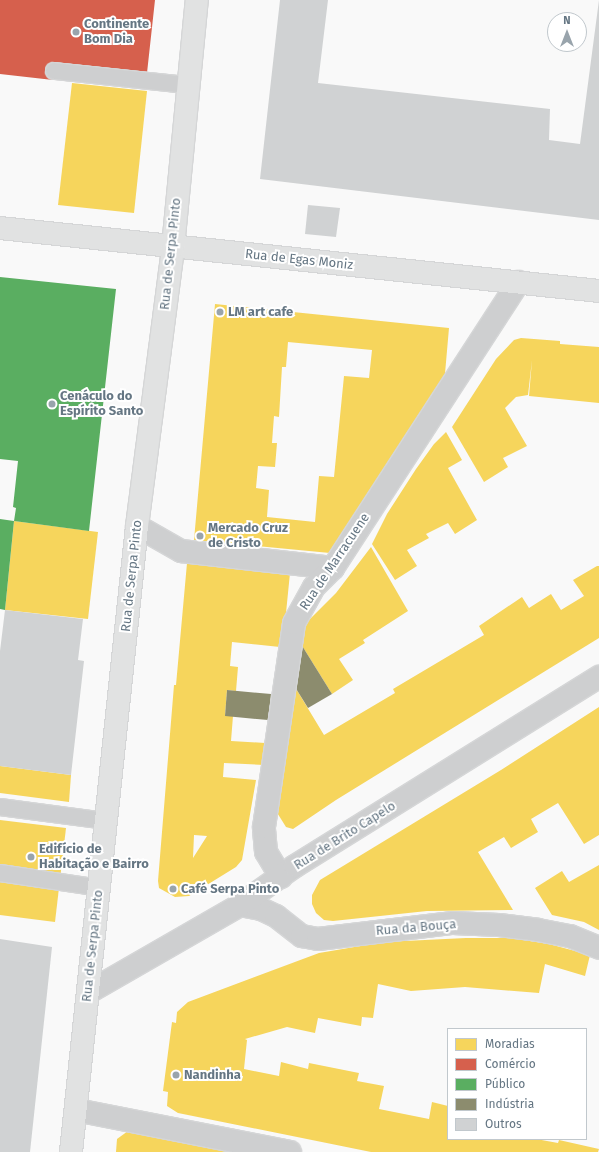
<!DOCTYPE html>
<meta charset="utf-8">
<style>
body{margin:0}
#map{position:relative;width:599px;height:1152px;overflow:hidden;background:#f9f9f9;font-family:"Fira Sans",sans-serif}
div>[style]{position:absolute}
.homes>*{inset:0;background:#f6d55c}
.shops>*{inset:0;background:#d6604d}
.public>*{inset:0;background:#5aae61}
.industry>*{inset:0;background:#8c8c6e}
.building>*{inset:0;background:#d0d2d3}
.roads{filter:drop-shadow(1px 0 #d5d6d7) drop-shadow(-1px 0 #d5d6d7) drop-shadow(0 1px #d5d6d7) drop-shadow(0 -1px #d5d6d7)}
.lane>*{height:16px;margin:-8px;padding:0 8px;transform-origin:8px;border-radius:8px;background:#cecfd0}
.street>*{height:22px;margin:-11px;padding:0 11px;transform-origin:11px;border-radius:11px;background:#cecfd0}
.secondary>*{height:22px;margin:-11px;padding:0 11px;transform-origin:11px;border-radius:11px;background:#e1e2e2}
.dots>*{width:11px;height:11px;translate:-50% -50%;box-sizing:border-box;border:2px solid #fff;border-radius:50%}
span{translate:-50% -50%;white-space:nowrap;text-align:center;line-height:1.15;-webkit-text-stroke:4px #fff;paint-order:stroke}
.poi-label{font-size:13px;color:#657683;font-weight:700}
.left{translate:0 -50%;text-align:left}
.street-label{font-size:13px;color:#657683}
.legend{position:absolute;left:447px;top:1028px;width:140px;height:112px;box-sizing:border-box;background:#fff;border:1px solid #c1c8cd;margin:0;padding:5px 7px;list-style:none;font-size:12px;color:#657683}
.legend li{display:flex;align-items:center;gap:8px;height:20px}
.legend b{width:20px;border:1px solid #c1c8cd}
.north{position:absolute;left:547px;top:12px;width:40px;height:40px;box-sizing:border-box;background:#fff;border:1px solid #c1c8cd;border-radius:50%;rotate:0deg;font-size:11px;font-weight:700;line-height:16px;text-align:center;color:#657683}
.north::after{content:'';display:block;margin:auto;width:14px;height:18px;background:#99a4ac;clip-path:polygon(50% 0,100% 100%,50% 72%,0 100%)}
</style>
<div id="map">
<div class="homes">
<div style="clip-path:polygon(72px 83px,147px 91px,134px 213px,58px 205px)"></div>
<div style="clip-path:polygon(evenodd,215px 304px,449px 328px,444px 385px,330px 553px,194px 540px,215px 304px,288px 342px,372px 350px,369px 378px,344px 376px,334px 477px,319px 476px,315px 522px,267px 517px,269px 490px,256px 488px,258px 466px,275px 467px,277px 443px,272px 443px,274px 416px,279px 417px,282px 367px,286px 367px,288px 342px)"></div>
<div style="clip-path:polygon(521px 338px,560px 341px,560px 344px,599px 347px,599px 403px,529px 396px,532px 360px,528px 395px,516px 397px,505px 408px,527px 446px,503px 458px,508px 467px,484px 482px,452px 427px,496px 359px,514px 340px)"></div>
<div style="clip-path:polygon(446px 432px,462px 460px,448px 468px,477px 520px,455px 534px,448px 523px,426px 534px,429px 538px,407px 550px,417px 566px,395px 580px,372px 544px,387px 514px,416px 469px,434px 444px)"></div>
<div style="clip-path:polygon(14px 521px,98px 532px,88px 619px,5px 610px)"></div>
<div style="clip-path:polygon(371px 547px,408px 611px,363px 640px,365px 643px,339px 659px,353px 680px,332px 694px,301px 644px,303px 626px,336px 593px)"></div>
<div style="clip-path:polygon(evenodd,187px 563px,290px 573px,285px 623px,282px 622px,280px 647px,232px 642px,230px 666px,238px 667px,236px 691px,227px 690px,225px 716px,233px 716px,231px 741px,265px 743px,264px 765px,224px 763px,223px 777px,256px 780px,242px 860px,236px 867px,189px 896px,175px 897px,159px 888px,158px 881px,174px 685px,176px 685px,187px 563px,194px 835px,207px 836px,193px 858px,194px 835px)"></div>
<div style="clip-path:polygon(597px 566px,599px 566px,599px 638px,336px 800px,293px 829px,286px 827px,276px 811px,295px 687px,324px 735px,395px 693px,393px 689px,484px 635px,479px 626px,522px 597px,529px 608px,551px 594px,561px 610px,584px 596px,573px 580px)"></div>
<div style="clip-path:polygon(599px 707px,599px 835px,584px 844px,558px 803px,531px 819px,538px 832px,511px 848px,504px 837px,478px 852px,513px 910px,427px 911px,333px 921px,324px 920px,316px 913px,312px 904px,312px 895px,320px 880px,501px 770px)"></div>
<div style="clip-path:polygon(0 766px,71px 775px,69px 802px,0 793px)"></div>
<div style="clip-path:polygon(0 820px,66px 828px,55px 922px,0 915px)"></div>
<div style="clip-path:polygon(599px 865px,599px 930px,584px 922px,552px 915px,535px 888px,562px 871px,569px 882px)"></div>
<div style="clip-path:polygon(466px 938px,510px 938px,549px 944px,590px 955px,585px 976px,545px 964px,539px 993px,465px 987px,411px 991px,378px 984px,373px 1018px,362px 1017px,361px 1026px,318px 1018px,315px 1033px,287px 1027px,245px 1039px,247px 1040px,244px 1069px,279px 1076px,281px 1062px,308px 1069px,309px 1063px,359px 1073px,357px 1081px,384px 1086px,379px 1109px,429px 1119px,432px 1102px,448px 1106px,448px 1139px,536px 1139px,558px 1143px,559px 1140px,599px 1149px,598px 1152px,371px 1152px,178px 1113px,167px 1106px,168px 1092px,163px 1091px,172px 1022px,176px 1023px,177px 1012px,188px 1002px,319px 953px,384px 942px)"></div>
<div style="clip-path:polygon(128px 1131px,228px 1151px,228px 1152px,116px 1152px,117px 1139px)"></div>
</div>
<div class="shops">
<div style="clip-path:polygon(0 0,155px 0,147px 73px,54px 64px,53px 80px,0 74px)"></div>
</div>
<div class="public">
<div style="clip-path:polygon(0 277px,116px 289px,89px 531px,14px 521px,5px 610px,0 609px,0 519px,14px 521px,16px 508px,13px 507px,18px 461px,0 459px)"></div>
</div>
<div class="industry">
<div style="clip-path:polygon(301px 644px,332px 694px,308px 708px,295px 687px)"></div>
<div style="clip-path:polygon(227px 690px,271px 694px,268px 720px,225px 716px)"></div>
</div>
<div class="building">
<div style="clip-path:polygon(280px 0,328px 0,318px 83px,550px 109px,549px 140px,580px 144px,599px 0,599px 220px,260px 179px)"></div>
<div style="clip-path:polygon(308px 205px,340px 208px,336px 237px,305px 234px)"></div>
<div style="clip-path:polygon(5px 610px,83px 619px,78px 660px,84px 661px,71px 775px,0 766px,0 651px)"></div>
<div style="clip-path:polygon(0 939px,52px 947px,30px 1152px,0 1152px)"></div>
</div>
<div class="roads">
<div class="lane">
<div style="left:54px;top:71px;width:135px;rotate:6deg"></div>
<div style="left:0;top:807px;width:108px;rotate:7.5deg"></div>
<div style="left:0;top:873px;width:101px;rotate:8.5deg"></div>
</div>
<div class="street">
<div style="left:137px;top:526px;width:51px;rotate:29.6deg"></div>
<div style="left:181px;top:551px;width:153px;rotate:6.4deg"></div>
<div style="left:281px;top:877px;width:29px;rotate:-121deg"></div>
<div style="left:266px;top:852px;width:25px;rotate:-95deg"></div>
<div style="left:264px;top:827px;width:206px;rotate:-81.6deg"></div>
<div style="left:294px;top:623px;width:41px;rotate:-60.9deg"></div>
<div style="left:314px;top:587px;width:27px;rotate:-45deg"></div>
<div style="left:333px;top:568px;width:341px;rotate:-57deg"></div>
<div style="left:240px;top:905px;width:21px;rotate:11deg"></div>
<div style="left:261px;top:909px;width:17px;rotate:25deg"></div>
<div style="left:276px;top:916px;width:33px;rotate:38deg"></div>
<div style="left:302px;top:936px;width:16px;rotate:11deg"></div>
<div style="left:318px;top:939px;width:136px;rotate:-6.8deg"></div>
<div style="left:453px;top:923px;width:46px;rotate:2.5deg"></div>
<div style="left:499px;top:925px;width:39px;rotate:7deg"></div>
<div style="left:538px;top:930px;width:33px;rotate:11deg"></div>
<div style="left:570px;top:936px;width:31px;rotate:22deg"></div>
<div style="left:89px;top:992px;width:174px;rotate:-29.9deg"></div>
<div style="left:240px;top:905px;width:67px;rotate:-35.3deg"></div>
<div style="left:295px;top:866px;width:358px;rotate:-31.9deg"></div>
<div style="left:76px;top:1110px;width:218px;rotate:11.1deg"></div>
</div>
<div class="secondary">
<div style="left:0;top:228px;width:602px;rotate:6deg"></div>
<div style="left:71px;top:1152px;width:629px;rotate:-83.98deg"></div>
<div style="left:137px;top:526px;width:281px;rotate:-82.6deg"></div>
<div style="left:173px;top:247px;width:248px;rotate:-84.5deg"></div>
</div>
</div>
<div class="dots">
<div style="left:76px;top:32px;background:#99a4ac"></div>
<div style="left:220px;top:312px;background:#99a4ac"></div>
<div style="left:52px;top:404px;background:#99a4ac"></div>
<div style="left:200px;top:536px;background:#99a4ac"></div>
<div style="left:31px;top:857px;background:#99a4ac"></div>
<div style="left:173px;top:889px;background:#99a4ac"></div>
<div style="left:176px;top:1075px;background:#99a4ac"></div>
</div>
<div class="poi-label">
<span class="left" style="left:84px;top:32px">Continente<br>Bom Dia</span>
<span class="left" style="left:228px;top:312px">LM art cafe</span>
<span class="left" style="left:60px;top:404px">Cenáculo do<br>Espírito Santo</span>
<span class="left" style="left:208px;top:536px">Mercado Cruz<br>de Cristo</span>
<span class="left" style="left:39px;top:857px">Edifício de<br>Habitação e Bairro</span>
<span class="left" style="left:181px;top:889px">Café Serpa Pinto</span>
<span class="left" style="left:184px;top:1075px">Nandinha</span>
</div>
<div class="street-label">
<span style="left:171px;top:254px;rotate:-84deg">Rua de Serpa Pinto</span>
<span style="left:299px;top:260px;rotate:6deg">Rua de Egas Moniz</span>
<span style="left:335px;top:562px;rotate:-56deg">Rua de Marracuene</span>
<span style="left:132px;top:576px;rotate:-84deg">Rua de Serpa Pinto</span>
<span style="left:345px;top:836px;rotate:-32deg">Rua de Brito Capelo</span>
<span style="left:416px;top:928px;rotate:-5deg">Rua da Bouça</span>
<span style="left:93px;top:946px;rotate:-84deg">Rua de Serpa Pinto</span>
</div>
<ul class="legend">
<li><b style="height:11px;background:#f6d55c"></b>Moradias</li>
<li><b style="height:11px;background:#d6604d"></b>Comércio</li>
<li><b style="height:11px;background:#5aae61"></b>Público</li>
<li><b style="height:11px;background:#8c8c6e"></b>Indústria</li>
<li><b style="height:11px;background:#d0d2d3"></b>Outros</li>
</ul>
<div class="north">N</div>
</div>
